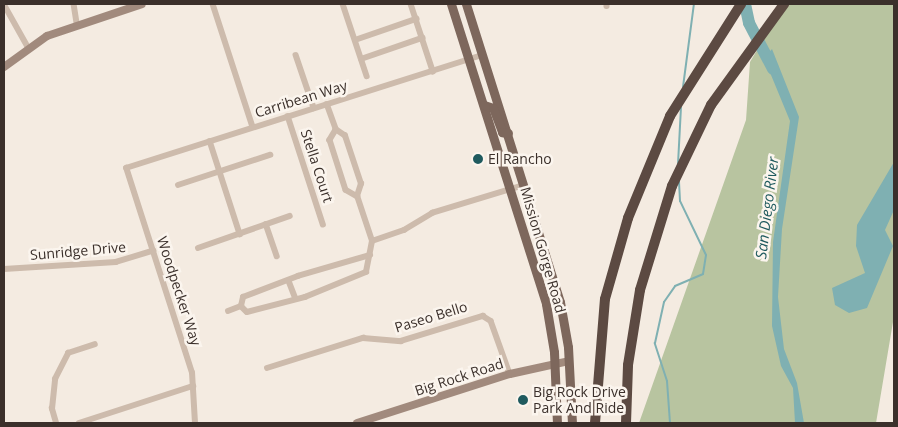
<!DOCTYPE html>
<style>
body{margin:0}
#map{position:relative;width:898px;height:427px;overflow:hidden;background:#f4ebe1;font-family:"Open Sans",sans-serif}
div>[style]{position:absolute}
.green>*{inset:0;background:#b8c4a0}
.water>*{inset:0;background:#7fb0b2}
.stream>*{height:2px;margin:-1px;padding:0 1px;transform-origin:1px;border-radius:1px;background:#7fb0b2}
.river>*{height:12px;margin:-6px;padding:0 6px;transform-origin:6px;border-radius:6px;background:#7fb0b2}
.street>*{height:5.5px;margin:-2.75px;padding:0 2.75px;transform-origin:2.75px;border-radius:2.75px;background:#cdbbac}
.secondary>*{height:8px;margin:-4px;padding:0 4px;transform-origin:4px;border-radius:4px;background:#a18a7d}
.primary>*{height:9px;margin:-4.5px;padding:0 4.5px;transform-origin:4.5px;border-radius:4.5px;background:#7d675c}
.highway>*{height:10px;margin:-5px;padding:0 5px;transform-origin:5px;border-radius:5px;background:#5c4a42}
.dots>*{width:14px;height:14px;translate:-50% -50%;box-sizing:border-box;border:2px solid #fbf5ee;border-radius:50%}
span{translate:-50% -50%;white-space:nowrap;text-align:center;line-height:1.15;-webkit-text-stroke:5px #fbf5ee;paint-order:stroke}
.street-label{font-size:14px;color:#3b302b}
.poi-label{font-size:14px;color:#3b302b}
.left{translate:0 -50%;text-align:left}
.water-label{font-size:15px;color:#1f5a5e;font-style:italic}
.frame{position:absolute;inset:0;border:5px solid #3b302b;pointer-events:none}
</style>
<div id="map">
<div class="green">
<div style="clip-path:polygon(779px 4px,894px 4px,894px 316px,876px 423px,639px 423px,746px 120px,750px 62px,780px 11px)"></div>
</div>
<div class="water">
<div style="clip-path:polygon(772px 49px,799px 117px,782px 229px,778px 297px,784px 349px,797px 383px,804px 423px,795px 423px,793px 388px,781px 366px,772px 326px,773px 242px,790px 121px,764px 58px)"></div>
<div style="clip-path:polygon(894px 162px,894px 210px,885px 230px,893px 246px,867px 308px,849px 313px,835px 305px,832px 288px,865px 273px,856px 246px,857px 225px)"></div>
</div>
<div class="stream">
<div style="left:683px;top:87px;width:84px;rotate:-82.5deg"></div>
<div style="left:678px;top:164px;width:57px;rotate:-87deg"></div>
<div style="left:670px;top:423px;width:42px;rotate:-94.1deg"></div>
<div style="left:667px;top:381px;width:40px;rotate:-108deg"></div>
<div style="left:655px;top:343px;width:42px;rotate:-77.6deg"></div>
<div style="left:664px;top:302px;width:19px;rotate:-55deg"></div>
<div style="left:675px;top:286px;width:30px;rotate:-23deg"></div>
<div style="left:703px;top:274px;width:19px;rotate:-81deg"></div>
<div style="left:706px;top:255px;width:60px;rotate:-115.7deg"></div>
<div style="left:680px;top:201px;width:20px;rotate:-93deg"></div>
</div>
<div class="river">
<div style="left:745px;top:4px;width:19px;rotate:78deg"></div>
<div style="left:749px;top:23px;width:52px;rotate:62.4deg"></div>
</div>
<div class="street">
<div style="left:4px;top:4px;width:49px;rotate:60.8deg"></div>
<div style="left:74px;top:4px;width:19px;rotate:81deg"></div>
<div style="left:213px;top:4px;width:129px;rotate:72deg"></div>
<div style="left:343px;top:4px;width:76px;rotate:71.6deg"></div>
<div style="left:411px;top:4px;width:71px;rotate:71.8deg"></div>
<div style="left:607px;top:4px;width:2px;rotate:90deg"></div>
<div style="left:355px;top:40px;width:65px;rotate:-19deg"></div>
<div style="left:296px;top:55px;width:56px;rotate:71.2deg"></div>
<div style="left:361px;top:59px;width:65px;rotate:-19deg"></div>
<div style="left:288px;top:116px;width:114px;rotate:72deg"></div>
<div style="left:336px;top:130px;width:12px;rotate:121deg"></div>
<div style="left:330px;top:140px;width:52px;rotate:72.3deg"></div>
<div style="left:346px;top:190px;width:13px;rotate:29deg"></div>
<div style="left:210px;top:141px;width:98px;rotate:72.1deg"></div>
<div style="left:178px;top:185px;width:97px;rotate:-18.1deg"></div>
<div style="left:266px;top:224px;width:34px;rotate:71deg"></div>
<div style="left:372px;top:241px;width:34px;rotate:-19deg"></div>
<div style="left:404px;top:230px;width:33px;rotate:-31deg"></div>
<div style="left:432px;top:213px;width:96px;rotate:-16.9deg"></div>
<div style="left:198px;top:248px;width:97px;rotate:-19.2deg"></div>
<div style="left:4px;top:269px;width:112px;rotate:-3.6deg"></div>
<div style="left:116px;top:262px;width:39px;rotate:-17deg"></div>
<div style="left:289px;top:281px;width:17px;rotate:69deg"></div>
<div style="left:241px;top:306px;width:8px;rotate:45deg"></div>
<div style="left:247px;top:312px;width:60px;rotate:-14.5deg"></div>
<div style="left:305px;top:297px;width:66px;rotate:-22.3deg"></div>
<div style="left:366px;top:272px;width:32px;rotate:-79deg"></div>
<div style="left:372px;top:241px;width:47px;rotate:-108.4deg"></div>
<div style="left:357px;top:196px;width:13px;rotate:-72deg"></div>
<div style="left:361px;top:184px;width:51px;rotate:-108.4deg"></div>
<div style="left:345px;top:136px;width:11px;rotate:-146deg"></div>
<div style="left:336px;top:130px;width:27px;rotate:-110deg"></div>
<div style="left:241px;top:306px;width:9px;rotate:-77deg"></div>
<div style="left:243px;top:297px;width:59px;rotate:-20.9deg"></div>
<div style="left:298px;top:276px;width:75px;rotate:-16.3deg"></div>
<div style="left:228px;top:311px;width:14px;rotate:-21deg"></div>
<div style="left:267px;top:368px;width:101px;rotate:-17.4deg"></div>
<div style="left:363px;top:338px;width:38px;rotate:5deg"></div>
<div style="left:401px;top:341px;width:86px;rotate:-17deg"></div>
<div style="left:483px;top:316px;width:9px;rotate:32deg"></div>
<div style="left:491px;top:321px;width:56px;rotate:70.3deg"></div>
<div style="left:56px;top:423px;width:15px;rotate:-106deg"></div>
<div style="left:52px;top:409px;width:30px;rotate:-84deg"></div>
<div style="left:55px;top:379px;width:29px;rotate:-63deg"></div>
<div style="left:68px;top:353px;width:28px;rotate:-18deg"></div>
<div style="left:79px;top:423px;width:120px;rotate:-18deg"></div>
<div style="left:195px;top:423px;width:50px;rotate:-93.4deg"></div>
<div style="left:192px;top:373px;width:215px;rotate:-107.8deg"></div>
<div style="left:126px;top:168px;width:374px;rotate:-17.6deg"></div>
</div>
<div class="secondary">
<div style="left:4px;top:67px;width:53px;rotate:-35.8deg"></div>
<div style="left:47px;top:36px;width:100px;rotate:-18.6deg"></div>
<div style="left:357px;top:423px;width:161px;rotate:-17.8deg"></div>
<div style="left:510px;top:374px;width:60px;rotate:-12.4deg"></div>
</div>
<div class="primary">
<div style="left:451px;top:4px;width:315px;rotate:72.4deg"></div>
<div style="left:546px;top:304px;width:49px;rotate:80.5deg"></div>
<div style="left:554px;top:352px;width:71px;rotate:87.6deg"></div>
<div style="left:466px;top:4px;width:312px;rotate:72.5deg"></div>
<div style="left:560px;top:302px;width:46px;rotate:79.9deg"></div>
<div style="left:568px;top:347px;width:76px;rotate:87deg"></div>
<div style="left:484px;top:105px;width:9px;rotate:18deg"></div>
<div style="left:493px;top:108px;width:26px;rotate:69deg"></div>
<div style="left:502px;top:132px;width:6px;rotate:9deg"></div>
</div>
<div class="highway">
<div style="left:595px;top:423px;width:124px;rotate:-85.4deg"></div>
<div style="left:605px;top:299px;width:84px;rotate:-74.1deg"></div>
<div style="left:628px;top:218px;width:110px;rotate:-67.6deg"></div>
<div style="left:670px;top:116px;width:133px;rotate:-57.6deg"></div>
<div style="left:626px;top:423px;width:58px;rotate:-88deg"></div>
<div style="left:628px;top:365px;width:76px;rotate:-80.9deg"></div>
<div style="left:640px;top:290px;width:109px;rotate:-72.9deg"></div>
<div style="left:672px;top:186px;width:90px;rotate:-64.3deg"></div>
<div style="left:711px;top:105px;width:125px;rotate:-54.1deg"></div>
</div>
<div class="dots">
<div style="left:478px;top:159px;background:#1f5a5e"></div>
<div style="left:523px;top:400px;background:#1f5a5e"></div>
</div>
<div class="street-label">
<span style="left:301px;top:99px;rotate:-17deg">Carribean Way</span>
<span style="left:317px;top:166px;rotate:72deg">Stella Court</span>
<span style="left:543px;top:250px;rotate:74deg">Mission Gorge Road</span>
<span style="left:78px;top:251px;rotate:-5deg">Sunridge Drive</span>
<span style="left:179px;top:291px;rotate:72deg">Woodpecker Way</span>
<span style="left:431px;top:317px;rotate:-17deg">Paseo Bello</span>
<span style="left:459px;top:377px;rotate:-18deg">Big Rock Road</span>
</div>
<div class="poi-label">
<span class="left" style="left:488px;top:159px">El Rancho</span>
<span class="left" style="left:533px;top:400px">Big Rock Drive<br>Park And Ride</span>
</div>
<div class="water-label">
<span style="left:767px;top:208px;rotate:-83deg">San Diego River</span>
</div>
<div class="frame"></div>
</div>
